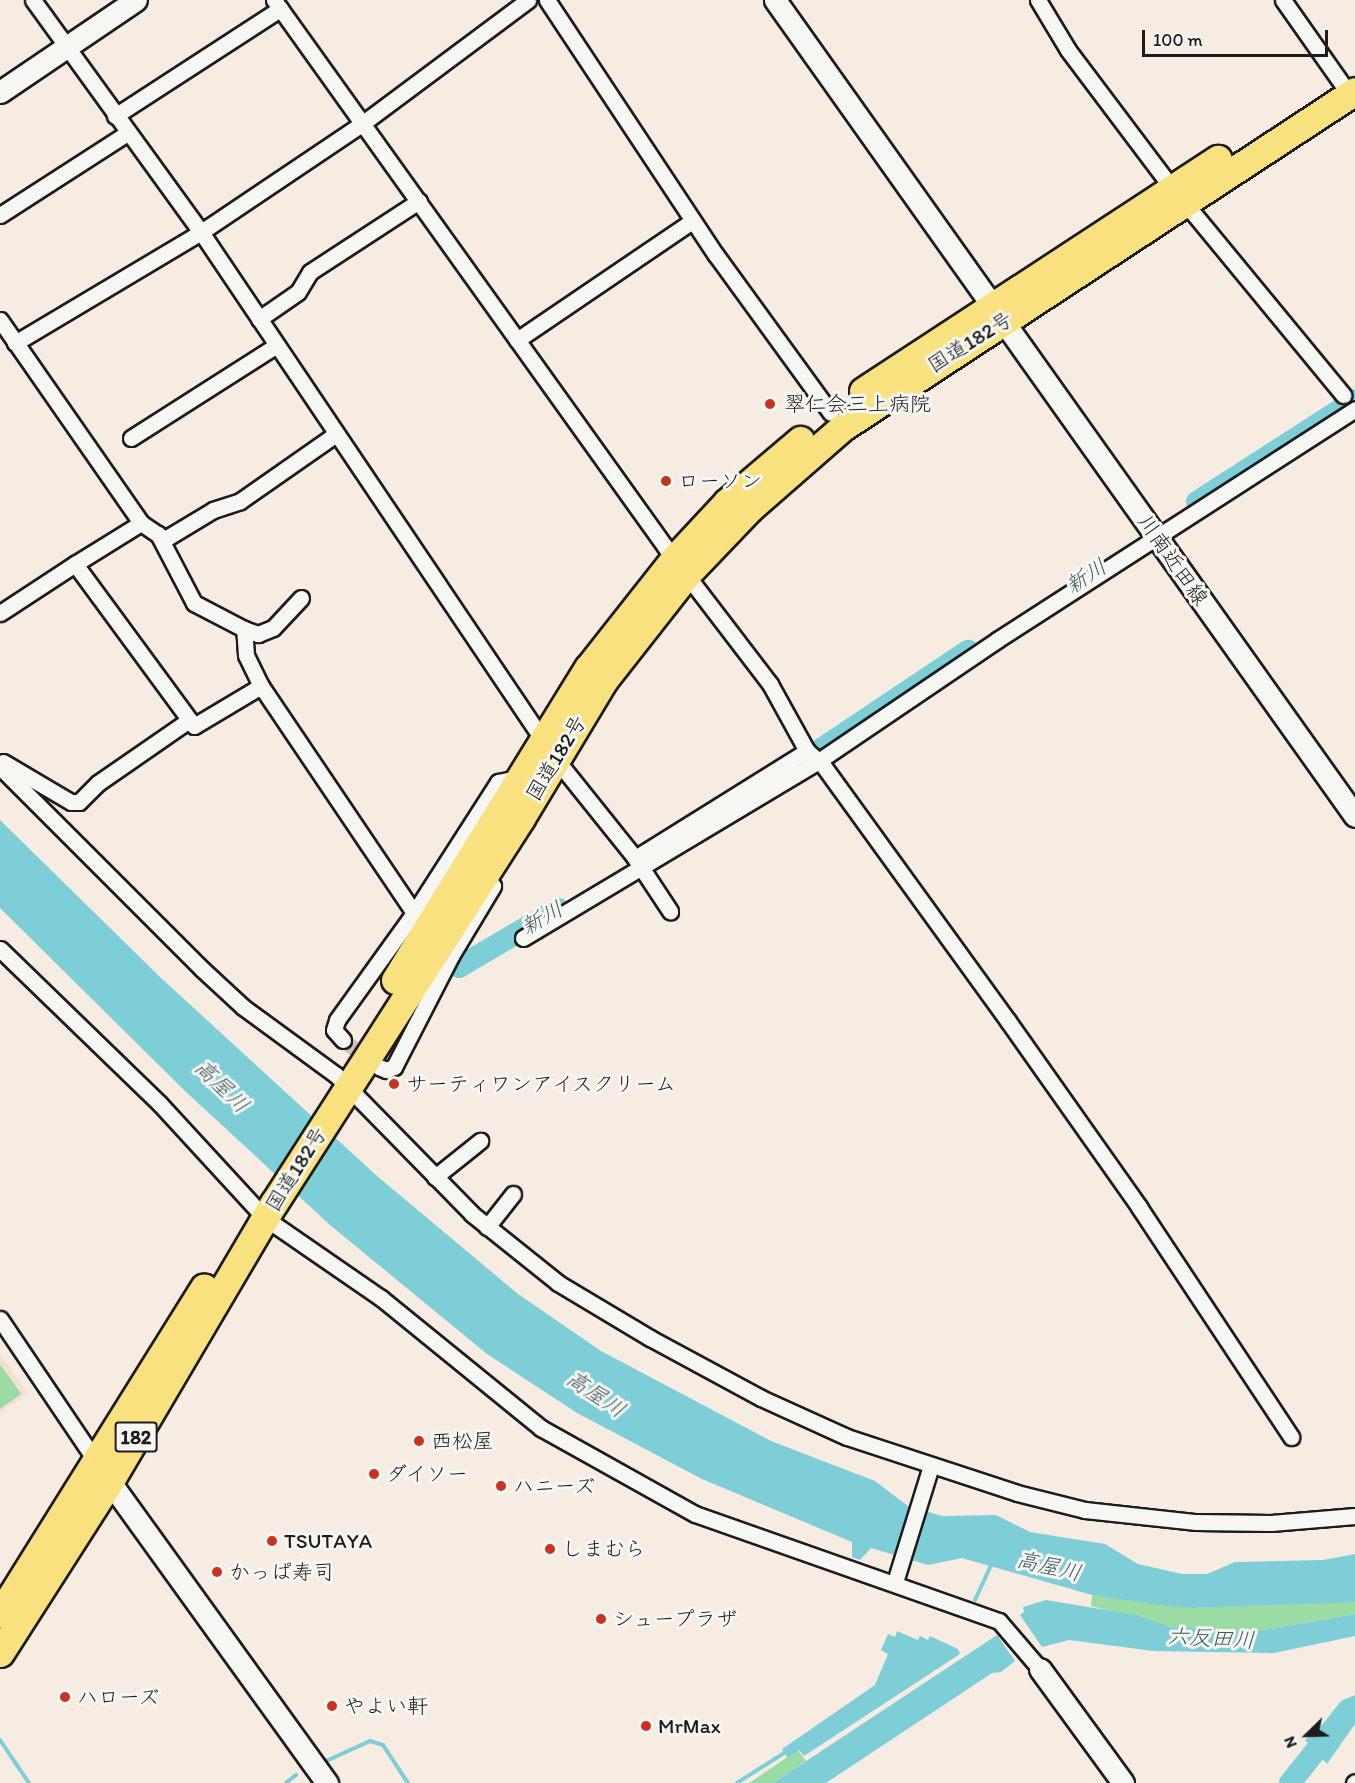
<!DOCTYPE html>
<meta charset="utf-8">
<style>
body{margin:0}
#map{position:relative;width:1355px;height:1783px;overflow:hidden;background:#f6ece2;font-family:Itim,"Klee One",sans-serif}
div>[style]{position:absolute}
.built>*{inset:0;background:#f5e0cf}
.green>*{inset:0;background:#9bdba4}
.water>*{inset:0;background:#7eced7}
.stream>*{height:4px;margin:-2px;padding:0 2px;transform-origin:2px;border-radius:2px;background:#7eced7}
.river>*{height:22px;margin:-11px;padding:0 11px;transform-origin:11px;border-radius:11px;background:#7eced7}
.street-tunnel>*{height:15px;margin-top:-7.5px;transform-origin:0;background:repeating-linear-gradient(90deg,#cac2ba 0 15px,transparent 0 23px)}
.roads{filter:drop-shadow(2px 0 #1c1c1c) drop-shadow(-2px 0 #1c1c1c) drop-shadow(0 2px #1c1c1c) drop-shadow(0 -2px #1c1c1c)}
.street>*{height:15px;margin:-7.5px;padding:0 7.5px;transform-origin:7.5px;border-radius:7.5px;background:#f6f6f2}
.secondary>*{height:21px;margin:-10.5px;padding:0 10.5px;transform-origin:10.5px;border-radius:10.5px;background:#f6f6f2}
.highway>*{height:27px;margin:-13.5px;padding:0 13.5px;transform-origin:13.5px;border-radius:13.5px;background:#fae180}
.dots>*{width:16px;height:16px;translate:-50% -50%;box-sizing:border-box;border:3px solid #f6f6f2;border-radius:50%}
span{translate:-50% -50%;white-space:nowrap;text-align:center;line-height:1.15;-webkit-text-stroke:6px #f6f6f2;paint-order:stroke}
.shield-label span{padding:2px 4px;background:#f6f6f2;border:2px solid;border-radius:4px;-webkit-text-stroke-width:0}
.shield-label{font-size:20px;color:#1c1c1c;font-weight:700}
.street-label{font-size:21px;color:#1c1c1c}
.poi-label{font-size:21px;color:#1c1c1c}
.left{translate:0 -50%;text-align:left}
.water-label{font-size:22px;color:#3e5a5d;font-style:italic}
.north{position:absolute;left:1277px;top:1705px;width:60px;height:60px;-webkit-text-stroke:4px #f6f6f2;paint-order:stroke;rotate:247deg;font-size:16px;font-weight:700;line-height:24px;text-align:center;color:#1c1c1c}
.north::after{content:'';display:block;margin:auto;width:21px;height:27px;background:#1c1c1c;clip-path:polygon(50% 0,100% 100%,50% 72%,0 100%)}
.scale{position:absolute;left:1142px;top:30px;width:186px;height:27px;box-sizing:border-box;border:3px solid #1c1c1c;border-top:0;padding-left:8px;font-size:18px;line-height:21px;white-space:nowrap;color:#1c1c1c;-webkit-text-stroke:4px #f6f6f2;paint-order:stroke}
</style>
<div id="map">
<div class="built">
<div style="clip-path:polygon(0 1354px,28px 1393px,0 1413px)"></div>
</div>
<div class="green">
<div style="clip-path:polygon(0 1364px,21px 1394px,0 1409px)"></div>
<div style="clip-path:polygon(1092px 1595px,1193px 1608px,1350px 1601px,1355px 1602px,1355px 1614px,1259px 1631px,1170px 1627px,1091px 1606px)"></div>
<div style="clip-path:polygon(798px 1750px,806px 1761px,773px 1783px,749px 1783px)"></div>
</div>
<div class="water">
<div style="clip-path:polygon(0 820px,160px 977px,377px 1176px,518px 1294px,601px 1351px,771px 1441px,875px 1481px,908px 1506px,942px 1516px,996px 1515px,1030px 1532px,1105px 1544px,1138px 1564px,1182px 1574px,1207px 1574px,1235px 1562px,1323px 1560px,1355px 1554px,1355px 1602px,1193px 1608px,1159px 1605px,1092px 1595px,962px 1558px,928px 1565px,871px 1548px,860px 1560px,852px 1557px,852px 1542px,702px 1479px,577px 1413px,487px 1354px,330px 1225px,185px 1091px,0 908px)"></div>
<div style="clip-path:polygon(1046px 1600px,1136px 1615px,1170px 1627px,1258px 1631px,1355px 1614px,1355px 1636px,1274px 1653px,1153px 1651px,1069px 1640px,1042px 1647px,1020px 1615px,1024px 1612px,1023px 1607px)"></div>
<div style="clip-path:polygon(897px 1631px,918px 1640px,920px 1636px,928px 1640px,930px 1636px,958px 1649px,960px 1654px,804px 1756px,799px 1750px,788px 1758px,782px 1749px,875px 1685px,888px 1654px,881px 1650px,888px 1634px,895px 1637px)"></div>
<div style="clip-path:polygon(997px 1635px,1015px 1661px,1001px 1672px,992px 1673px,826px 1783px,773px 1783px)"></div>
<div style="clip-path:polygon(1355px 1695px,1355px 1724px,1327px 1764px,1305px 1740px)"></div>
</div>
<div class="stream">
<div style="left:975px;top:1600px;width:41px;rotate:-65.3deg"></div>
<div style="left:0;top:1740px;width:52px;rotate:56deg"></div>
<div style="left:326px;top:1761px;width:48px;rotate:-24.4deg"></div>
<div style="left:370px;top:1741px;width:14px;rotate:17deg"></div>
<div style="left:383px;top:1745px;width:45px;rotate:56.7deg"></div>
<div style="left:286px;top:1783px;width:13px;rotate:-39deg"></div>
<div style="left:737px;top:1783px;width:59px;rotate:-32.6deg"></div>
</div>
<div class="river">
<div style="left:1197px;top:502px;width:188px;rotate:-32.8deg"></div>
<div style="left:817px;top:752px;width:182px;rotate:-33.8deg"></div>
<div style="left:455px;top:962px;width:6px;rotate:51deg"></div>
<div style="left:459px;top:967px;width:115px;rotate:-30.4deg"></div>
<div style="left:1290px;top:1783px;width:93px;rotate:-51.5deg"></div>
<div style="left:1348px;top:1710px;width:8px;rotate:-23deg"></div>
</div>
<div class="street-tunnel">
<div style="left:343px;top:1040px;width:36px;rotate:36deg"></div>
</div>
<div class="roads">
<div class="street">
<div style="left:33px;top:0;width:286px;rotate:54.1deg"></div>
<div style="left:201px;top:232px;width:634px;rotate:56.06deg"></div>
<div style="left:555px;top:758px;width:128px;rotate:51.3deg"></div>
<div style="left:635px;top:858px;width:64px;rotate:56.6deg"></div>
<div style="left:274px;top:0;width:674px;rotate:54.42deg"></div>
<div style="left:666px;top:548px;width:171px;rotate:52.6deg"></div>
<div style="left:770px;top:684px;width:77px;rotate:61.1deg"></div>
<div style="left:807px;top:751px;width:20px;rotate:41deg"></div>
<div style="left:822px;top:764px;width:317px;rotate:54.1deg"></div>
<div style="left:1008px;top:1021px;width:228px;rotate:54.8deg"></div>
<div style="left:1139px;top:1207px;width:276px;rotate:56.5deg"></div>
<div style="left:547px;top:0;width:306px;rotate:56.5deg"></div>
<div style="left:716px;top:255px;width:195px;rotate:54deg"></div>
<div style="left:1038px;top:0;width:58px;rotate:59deg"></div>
<div style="left:1068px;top:50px;width:173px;rotate:53deg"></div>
<div style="left:1283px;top:0;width:123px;rotate:54.9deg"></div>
<div style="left:115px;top:116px;width:197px;rotate:-33deg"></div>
<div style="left:1185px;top:203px;width:249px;rotate:50.5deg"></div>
<div style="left:0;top:215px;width:151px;rotate:-32.8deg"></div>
<div style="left:259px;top:319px;width:47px;rotate:-34.7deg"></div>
<div style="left:298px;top:292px;width:23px;rotate:-59deg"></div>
<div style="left:310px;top:272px;width:130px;rotate:-33.1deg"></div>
<div style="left:0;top:320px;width:247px;rotate:55.2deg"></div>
<div style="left:141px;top:523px;width:78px;rotate:148.2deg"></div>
<div style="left:75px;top:564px;width:201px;rotate:53.7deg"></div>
<div style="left:194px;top:726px;width:78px;rotate:-30.8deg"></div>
<div style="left:261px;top:686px;width:34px;rotate:-116deg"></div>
<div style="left:246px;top:655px;width:26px;rotate:-94deg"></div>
<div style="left:517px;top:340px;width:212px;rotate:-34.2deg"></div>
<div style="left:15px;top:343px;width:217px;rotate:-30.8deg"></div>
<div style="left:201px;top:232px;width:195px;rotate:-33.9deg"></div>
<div style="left:363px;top:123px;width:206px;rotate:-36.7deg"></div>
<div style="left:131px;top:438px;width:173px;rotate:-32.5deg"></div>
<div style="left:141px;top:523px;width:29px;rotate:34deg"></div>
<div style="left:165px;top:539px;width:56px;rotate:-31.1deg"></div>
<div style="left:213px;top:510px;width:28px;rotate:-18deg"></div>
<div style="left:240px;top:501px;width:117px;rotate:-34.9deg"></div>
<div style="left:158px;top:534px;width:78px;rotate:62.4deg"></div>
<div style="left:194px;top:603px;width:56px;rotate:27.5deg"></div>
<div style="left:244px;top:629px;width:15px;rotate:20deg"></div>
<div style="left:258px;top:634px;width:16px;rotate:-22deg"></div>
<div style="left:273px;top:628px;width:41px;rotate:-47deg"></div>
<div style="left:0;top:613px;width:90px;rotate:-33.2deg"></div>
<div style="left:261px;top:686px;width:274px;rotate:56deg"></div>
<div style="left:3px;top:762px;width:79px;rotate:30.5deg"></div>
<div style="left:71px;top:802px;width:8px"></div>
<div style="left:79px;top:802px;width:27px;rotate:-45deg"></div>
<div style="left:98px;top:783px;width:111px;rotate:-34.7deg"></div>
<div style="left:0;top:767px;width:286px;rotate:45deg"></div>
<div style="left:202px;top:969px;width:56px;rotate:42.8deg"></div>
<div style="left:243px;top:1007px;width:115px;rotate:36.2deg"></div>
<div style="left:336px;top:1075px;width:194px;rotate:45.6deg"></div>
<div style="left:472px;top:1214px;width:110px;rotate:38.7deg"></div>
<div style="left:558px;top:1283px;width:107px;rotate:30.9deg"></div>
<div style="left:650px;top:1338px;width:126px;rotate:28.4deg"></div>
<div style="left:761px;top:1398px;width:94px;rotate:24.4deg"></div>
<div style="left:847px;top:1437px;width:179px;rotate:18.2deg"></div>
<div style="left:1017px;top:1493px;width:70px;rotate:14deg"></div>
<div style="left:1085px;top:1510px;width:112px;rotate:6.2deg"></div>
<div style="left:1196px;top:1522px;width:75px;rotate:0.8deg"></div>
<div style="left:1271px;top:1523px;width:84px;rotate:-4.8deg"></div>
<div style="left:635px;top:858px;width:203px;rotate:-31.9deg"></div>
<div style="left:523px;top:938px;width:343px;rotate:-30.9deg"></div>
<div style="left:817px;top:762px;width:217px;rotate:-34.1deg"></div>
<div style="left:997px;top:640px;width:426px;rotate:-32.8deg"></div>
<div style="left:0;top:949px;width:223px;rotate:44.1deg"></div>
<div style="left:160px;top:1104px;width:155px;rotate:47.4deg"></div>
<div style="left:265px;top:1218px;width:141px;rotate:34.6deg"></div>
<div style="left:381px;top:1298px;width:206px;rotate:39.1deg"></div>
<div style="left:541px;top:1428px;width:176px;rotate:29.2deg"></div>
<div style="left:695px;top:1514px;width:322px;rotate:19.4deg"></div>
<div style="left:999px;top:1621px;width:63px;rotate:49.5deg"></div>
<div style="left:343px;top:1040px;width:13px;rotate:-132deg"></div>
<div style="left:334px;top:1030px;width:10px;rotate:-73deg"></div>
<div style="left:337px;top:1020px;width:132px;rotate:-54.3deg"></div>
<div style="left:414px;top:913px;width:156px;rotate:-57.3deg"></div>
<div style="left:498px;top:782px;width:24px;rotate:-12deg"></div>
<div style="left:379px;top:1067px;width:8px;rotate:23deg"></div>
<div style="left:386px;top:1070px;width:9px;rotate:-21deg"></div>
<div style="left:394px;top:1067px;width:125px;rotate:-62.8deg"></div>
<div style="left:451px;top:956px;width:82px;rotate:-59deg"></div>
<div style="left:435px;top:1177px;width:58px;rotate:-38.7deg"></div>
<div style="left:487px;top:1227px;width:42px;rotate:-51.8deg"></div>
<div style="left:0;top:1319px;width:170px;rotate:56deg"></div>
<div style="left:895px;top:1582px;width:121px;rotate:-72.8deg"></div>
<div style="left:1354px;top:1783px;width:1px;rotate:-45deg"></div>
</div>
<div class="secondary">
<div style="left:775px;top:0;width:1001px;rotate:54.6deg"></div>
<div style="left:0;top:92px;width:164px;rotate:-34.1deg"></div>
<div style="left:102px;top:1471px;width:385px;rotate:54.2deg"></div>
<div style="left:1040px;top:1669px;width:141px;rotate:53.9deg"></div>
</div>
<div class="highway">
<div style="left:863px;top:391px;width:424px;rotate:-33.2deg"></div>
<div style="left:395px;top:980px;width:367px;rotate:-58.3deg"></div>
<div style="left:588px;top:668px;width:140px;rotate:-51.7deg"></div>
<div style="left:675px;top:558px;width:76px;rotate:-47.1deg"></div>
<div style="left:727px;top:502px;width:96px;rotate:-40.3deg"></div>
<div style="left:0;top:1614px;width:385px;rotate:-58deg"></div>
<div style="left:0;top:1653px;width:204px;rotate:-57.4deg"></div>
<div style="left:110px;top:1481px;width:323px;rotate:-59.5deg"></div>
<div style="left:274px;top:1203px;width:457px;rotate:-57.3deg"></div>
<div style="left:521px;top:818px;width:161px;rotate:-59deg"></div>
<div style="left:604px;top:680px;width:136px;rotate:-51.9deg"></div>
<div style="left:688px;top:573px;width:90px;rotate:-46.4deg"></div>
<div style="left:750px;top:508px;width:123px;rotate:-41.1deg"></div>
<div style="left:843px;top:427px;width:612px;rotate:-33.27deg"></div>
</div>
</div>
<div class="dots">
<div style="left:770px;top:404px;background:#c8321e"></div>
<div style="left:666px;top:481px;background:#c8321e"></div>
<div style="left:394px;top:1084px;background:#c8321e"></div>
<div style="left:419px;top:1441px;background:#c8321e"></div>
<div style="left:374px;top:1474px;background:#c8321e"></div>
<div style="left:501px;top:1486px;background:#c8321e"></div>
<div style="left:272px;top:1541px;background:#c8321e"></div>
<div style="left:550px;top:1549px;background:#c8321e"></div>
<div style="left:217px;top:1572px;background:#c8321e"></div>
<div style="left:601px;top:1619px;background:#c8321e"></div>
<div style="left:65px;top:1697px;background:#c8321e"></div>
<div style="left:332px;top:1706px;background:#c8321e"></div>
<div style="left:646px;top:1726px;background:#c8321e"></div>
</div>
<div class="shield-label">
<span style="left:136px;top:1437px">182</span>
</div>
<div class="street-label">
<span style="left:970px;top:342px;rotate:-32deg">国道182号</span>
<span style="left:1173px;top:560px;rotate:55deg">川南近田線</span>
<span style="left:556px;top:758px;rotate:-59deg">国道182号</span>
<span style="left:296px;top:1169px;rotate:-58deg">国道182号</span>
</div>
<div class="poi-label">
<span class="left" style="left:784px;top:404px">翠仁会三上病院</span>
<span class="left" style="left:678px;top:481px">ローソン</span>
<span class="left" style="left:406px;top:1084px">サーティワンアイスクリーム</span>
<span class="left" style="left:431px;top:1441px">西松屋</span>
<span class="left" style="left:386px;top:1474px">ダイソー</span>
<span class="left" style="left:513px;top:1486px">ハニーズ</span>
<span class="left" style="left:284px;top:1541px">TSUTAYA</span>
<span class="left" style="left:562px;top:1549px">しまむら</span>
<span class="left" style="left:229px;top:1572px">かっぱ寿司</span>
<span class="left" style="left:613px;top:1619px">シュープラザ</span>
<span class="left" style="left:77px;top:1697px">ハローズ</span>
<span class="left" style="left:344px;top:1706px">やよい軒</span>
<span class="left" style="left:658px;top:1726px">MrMax</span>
</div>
<div class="water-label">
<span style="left:1086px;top:576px;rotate:-33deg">新川</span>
<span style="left:542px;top:918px;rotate:-30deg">新川</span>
<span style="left:222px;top:1086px;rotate:44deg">高屋川</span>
<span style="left:596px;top:1394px;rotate:34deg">高屋川</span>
<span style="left:1049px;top:1566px;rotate:13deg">高屋川</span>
<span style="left:1211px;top:1638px;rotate:3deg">六反田川</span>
</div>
<div class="north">N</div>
<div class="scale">100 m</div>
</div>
